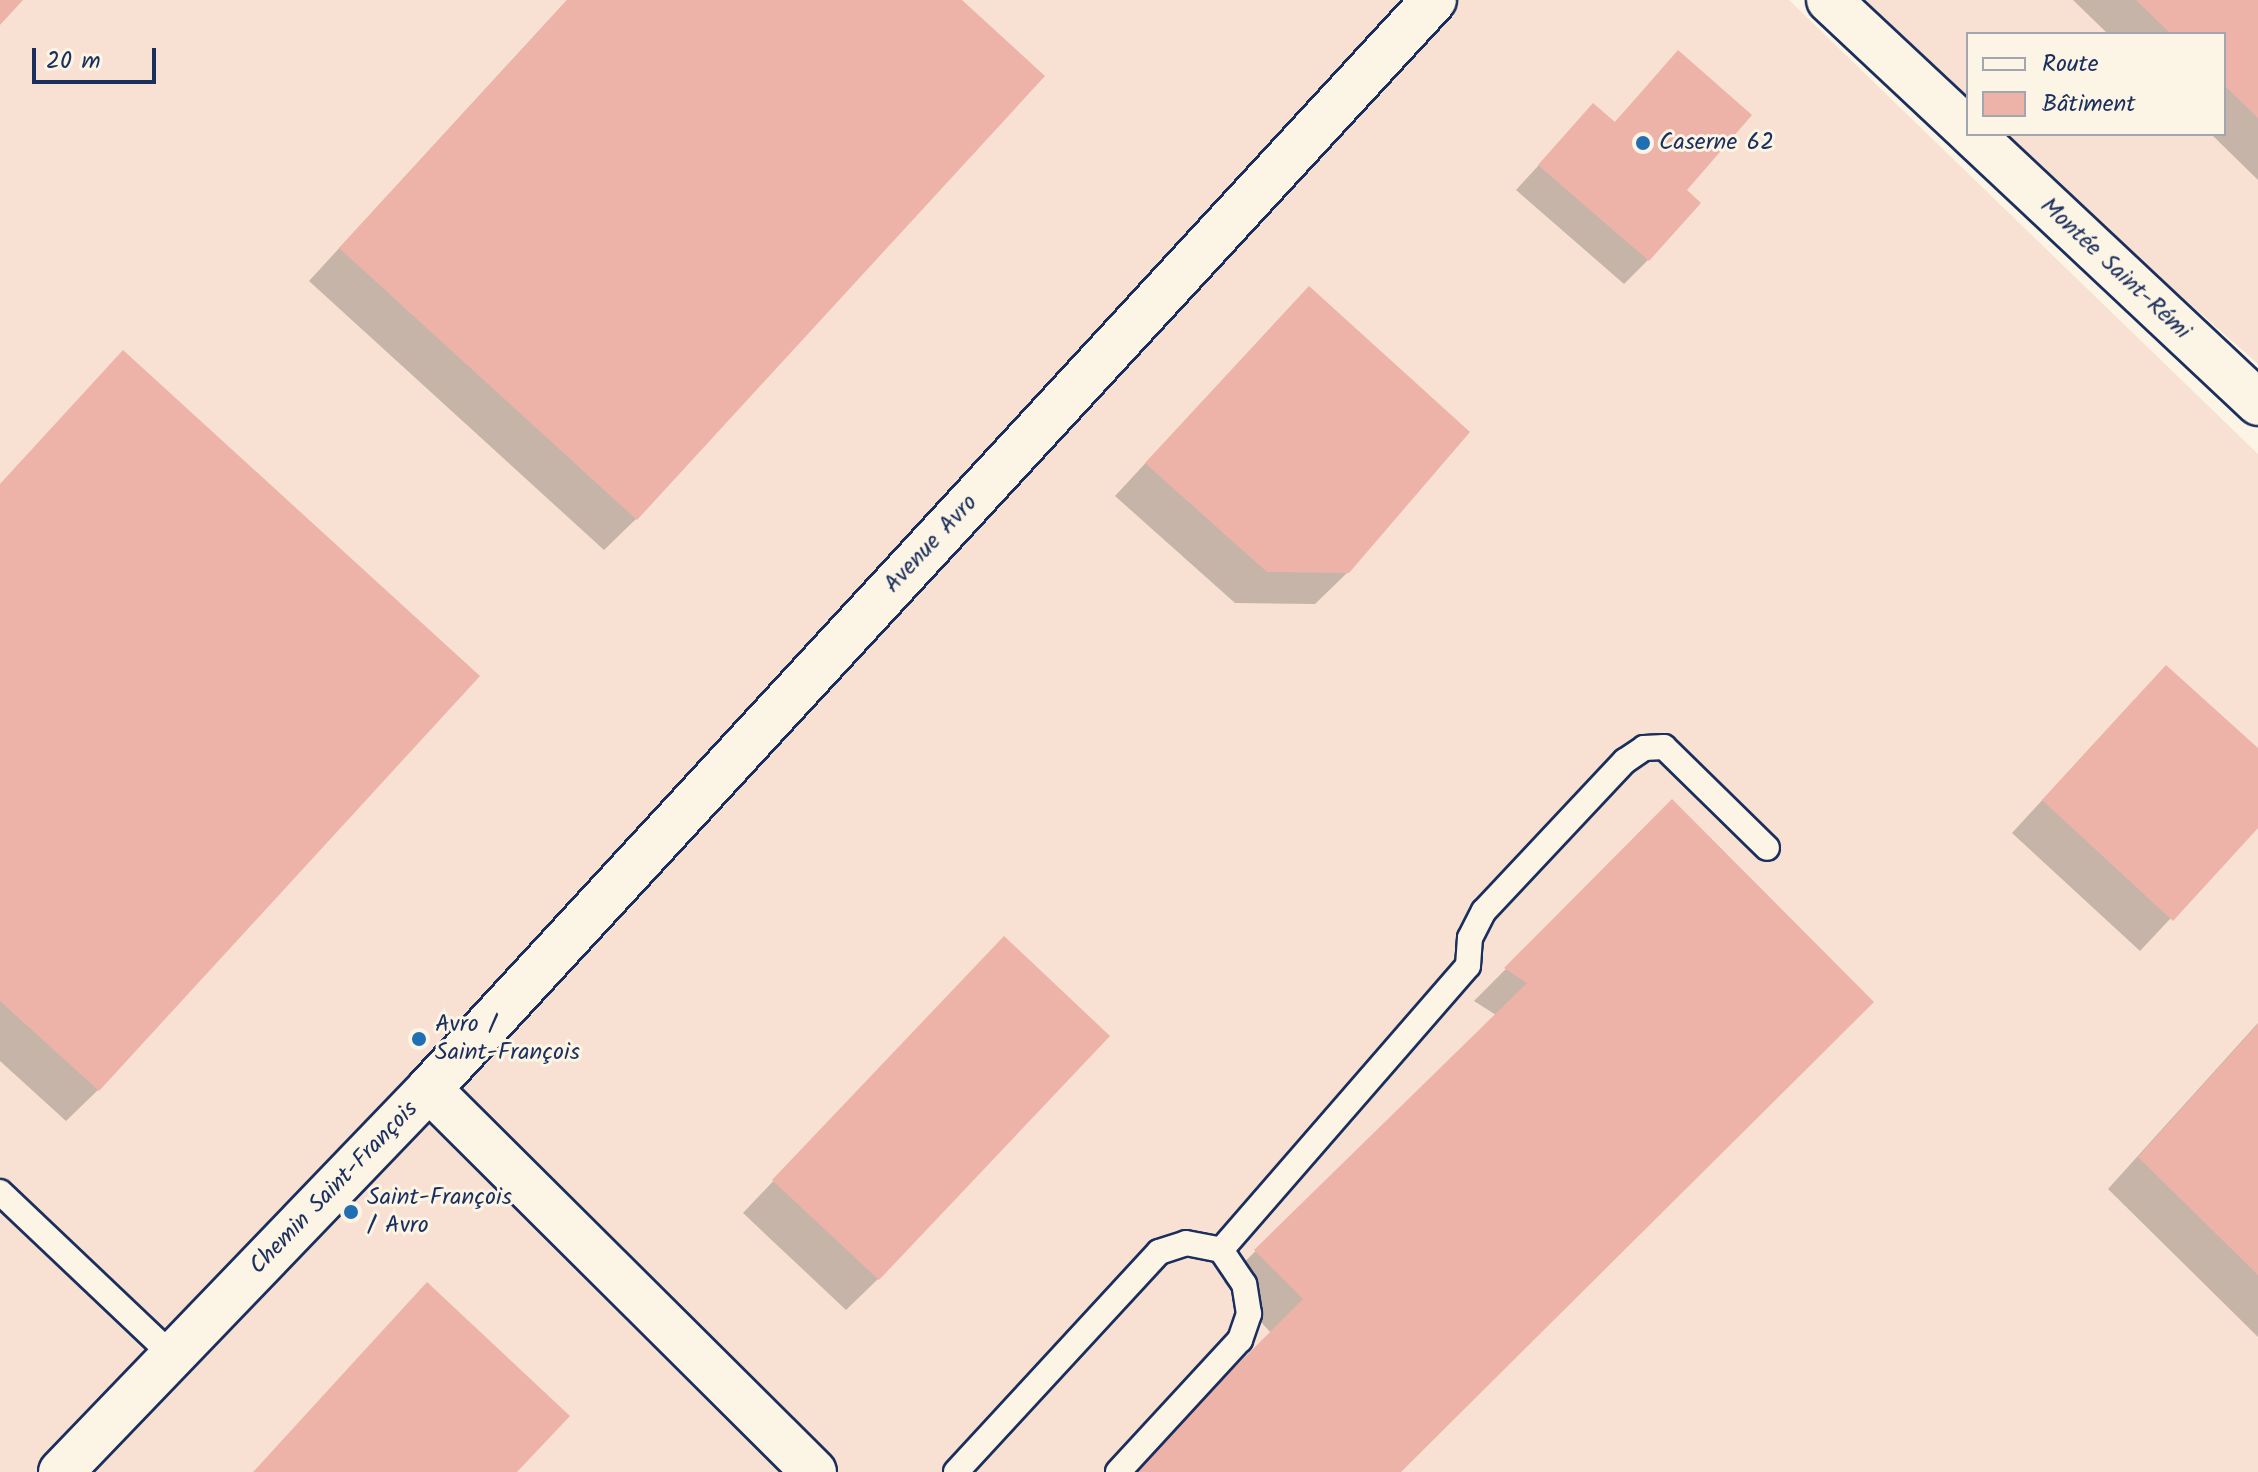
<!DOCTYPE html>
<meta charset="utf-8">
<style>
body{margin:0}
#map{position:relative;width:2258px;height:1472px;overflow:hidden;background:#fcf5e5;font-family:Kalam,sans-serif}
div>[style]{position:absolute}
.built>*{inset:0;background:#f8e1d3}
.shadow>*{inset:0;background:#0003}
.building>*{inset:0;background:#edb3a9}
.roads{filter:drop-shadow(2px 0 #1b2f5e) drop-shadow(-2px 0 #1b2f5e) drop-shadow(0 2px #1b2f5e) drop-shadow(0 -2px #1b2f5e)}
.service>*{height:24px;margin:-12px;padding:0 12px;transform-origin:12px;border-radius:12px;background:#fcf5e5}
.minor>*{height:44px;margin:-22px;padding:0 22px;transform-origin:22px;border-radius:22px;background:#fcf5e5}
.dots>*{width:22px;height:22px;translate:-50% -50%;box-sizing:border-box;border:4px solid #fcf5e5;border-radius:50%}
span{translate:-50% -50%;white-space:nowrap;text-align:center;line-height:1.15;-webkit-text-stroke:6px #fcf5e5;paint-order:stroke}
.poi-label{font-size:24px;color:#1b2f5e}
.left{translate:0 -50%;text-align:left}
.street-label{font-size:24px;color:#1b2f5e}
.legend{position:absolute;left:1966px;top:32px;width:260px;height:104px;box-sizing:border-box;background:#fcf5e5;border:2px solid #a2a6af;margin:0;padding:10px 14px;list-style:none;font-size:24px;color:#1b2f5e}
.legend li{display:flex;align-items:center;gap:16px;height:40px}
.legend b{width:40px;border:2px solid #a2a6af}
.scale{position:absolute;left:32px;top:48px;width:124px;height:36px;box-sizing:border-box;border:4px solid #1b2f5e;border-top:0;padding-left:10px;font-size:24px;line-height:28px;white-space:nowrap;color:#1b2f5e;-webkit-text-stroke:6px #fcf5e5;paint-order:stroke}
</style>
<div id="map">
<div class="built">
<div style="clip-path:polygon(0 0,1789px 0,2258px 454px,2258px 1472px,0 1472px)"></div>
<div style="clip-path:polygon(1845px 0,2258px 0,2258px 364px,1997px 134px,2224px 134px,2224px 34px,1968px 34px,1968px 109px)"></div>
</div>
<div class="shadow">
<div style="clip-path:polygon(567px 0,959px 0,636px 519px,604px 550px,309px 281px)"></div>
<div style="clip-path:polygon(2073px 0,2258px 0,2258px 180px,2211px 134px,2224px 134px,2224px 34px,2108px 34px)"></div>
<div style="clip-path:polygon(1678px 53px,1684px 190px,1648px 260px,1624px 284px,1516px 190px,1594px 105px,1614px 123px)"></div>
<div style="clip-path:polygon(1278px 320px,1348px 572px,1315px 604px,1235px 603px,1115px 496px)"></div>
<div style="clip-path:polygon(0 484px,98px 1090px,66px 1121px,0 1061px)"></div>
<div style="clip-path:polygon(2135px 699px,2258px 751px,2258px 825px,2140px 951px,2012px 833px)"></div>
<div style="clip-path:polygon(1672px 802px,1399px 1472px,1224px 1282px,1496px 1015px,1474px 1001px)"></div>
<div style="clip-path:polygon(973px 970px,878px 1279px,846px 1310px,743px 1213px)"></div>
<div style="clip-path:polygon(2258px 1023px,2258px 1337px,2108px 1189px)"></div>
</div>
<div class="building">
<div style="clip-path:polygon(0 0,23px 0,0 25px)"></div>
<div style="clip-path:polygon(567px 0,962px 0,1045px 76px,637px 520px,339px 248px)"></div>
<div style="clip-path:polygon(2136px 0,2258px 0,2258px 118px,2224px 85px,2224px 34px,2171px 34px)"></div>
<div style="clip-path:polygon(1678px 50px,1752px 115px,1687px 190px,1701px 203px,1649px 261px,1538px 165px,1593px 103px,1615px 122px)"></div>
<div style="clip-path:polygon(1309px 286px,1470px 432px,1349px 573px,1267px 572px,1145px 463px)"></div>
<div style="clip-path:polygon(123px 350px,480px 676px,99px 1091px,0 1001px,0 484px)"></div>
<div style="clip-path:polygon(2166px 665px,2258px 748px,2258px 828px,2173px 921px,2042px 800px)"></div>
<div style="clip-path:polygon(1672px 799px,1874px 1002px,1401px 1472px,1130px 1472px,1303px 1299px,1254px 1250px,1527px 983px,1504px 968px)"></div>
<div style="clip-path:polygon(1004px 936px,1110px 1036px,879px 1280px,772px 1180px)"></div>
<div style="clip-path:polygon(2258px 1024px,2258px 1275px,2138px 1157px)"></div>
<div style="clip-path:polygon(427px 1282px,570px 1416px,517px 1472px,253px 1472px)"></div>
</div>
<div class="roads">
<div class="service">
<div style="left:0;top:1192px;width:238px;rotate:43.5deg"></div>
<div style="left:956px;top:1472px;width:299px;rotate:-47.3deg"></div>
<div style="left:1159px;top:1252px;width:28px;rotate:-18deg"></div>
<div style="left:1186px;top:1243px;width:36px;rotate:11deg"></div>
<div style="left:1118px;top:1472px;width:180px;rotate:-47.3deg"></div>
<div style="left:1240px;top:1340px;width:28px;rotate:-71deg"></div>
<div style="left:1249px;top:1314px;width:30px;rotate:-99deg"></div>
<div style="left:1244px;top:1284px;width:41px;rotate:-124.1deg"></div>
<div style="left:1221px;top:1250px;width:376px;rotate:-49deg"></div>
<div style="left:1468px;top:966px;width:28px;rotate:-86deg"></div>
<div style="left:1470px;top:938px;width:30px;rotate:-63deg"></div>
<div style="left:1484px;top:911px;width:206px;rotate:-46.8deg"></div>
<div style="left:1625px;top:761px;width:23px;rotate:-34deg"></div>
<div style="left:1644px;top:748px;width:20px;rotate:-3deg"></div>
<div style="left:1664px;top:747px;width:144px;rotate:44.4deg"></div>
</div>
<div class="minor">
<div style="left:1829px;top:0;width:190px;rotate:43.1deg"></div>
<div style="left:1972px;top:134px;width:393px;rotate:43.2deg"></div>
<div style="left:429px;top:1089px;width:543px;rotate:44.85deg"></div>
<div style="left:61px;top:1472px;width:531px;rotate:-46.14deg"></div>
<div style="left:429px;top:1089px;width:1482px;rotate:-47.3deg"></div>
</div>
</div>
<div class="dots">
<div style="left:1643px;top:143px;background:#1f6fb2"></div>
<div style="left:419px;top:1039px;background:#1f6fb2"></div>
<div style="left:351px;top:1212px;background:#1f6fb2"></div>
</div>
<div class="poi-label">
<span class="left" style="left:1659px;top:143px">Caserne 62</span>
<span class="left" style="left:435px;top:1039px">Avro /<br>Saint-François</span>
<span class="left" style="left:367px;top:1212px">Saint-François<br>/ Avro</span>
</div>
<div class="street-label">
<span style="left:2115px;top:269px;rotate:43deg">Montée Saint-Rémi</span>
<span style="left:931px;top:544px;rotate:-47deg">Avenue Avro</span>
<span style="left:334px;top:1188px;rotate:-46deg">Chemin Saint-François</span>
</div>
<ul class="legend">
<li><b style="height:10px;background:#fcf5e5"></b>Route</li>
<li><b style="height:22px;background:#edb3a9"></b>Bâtiment</li>
</ul>
<div class="scale">20 m</div>
</div>
